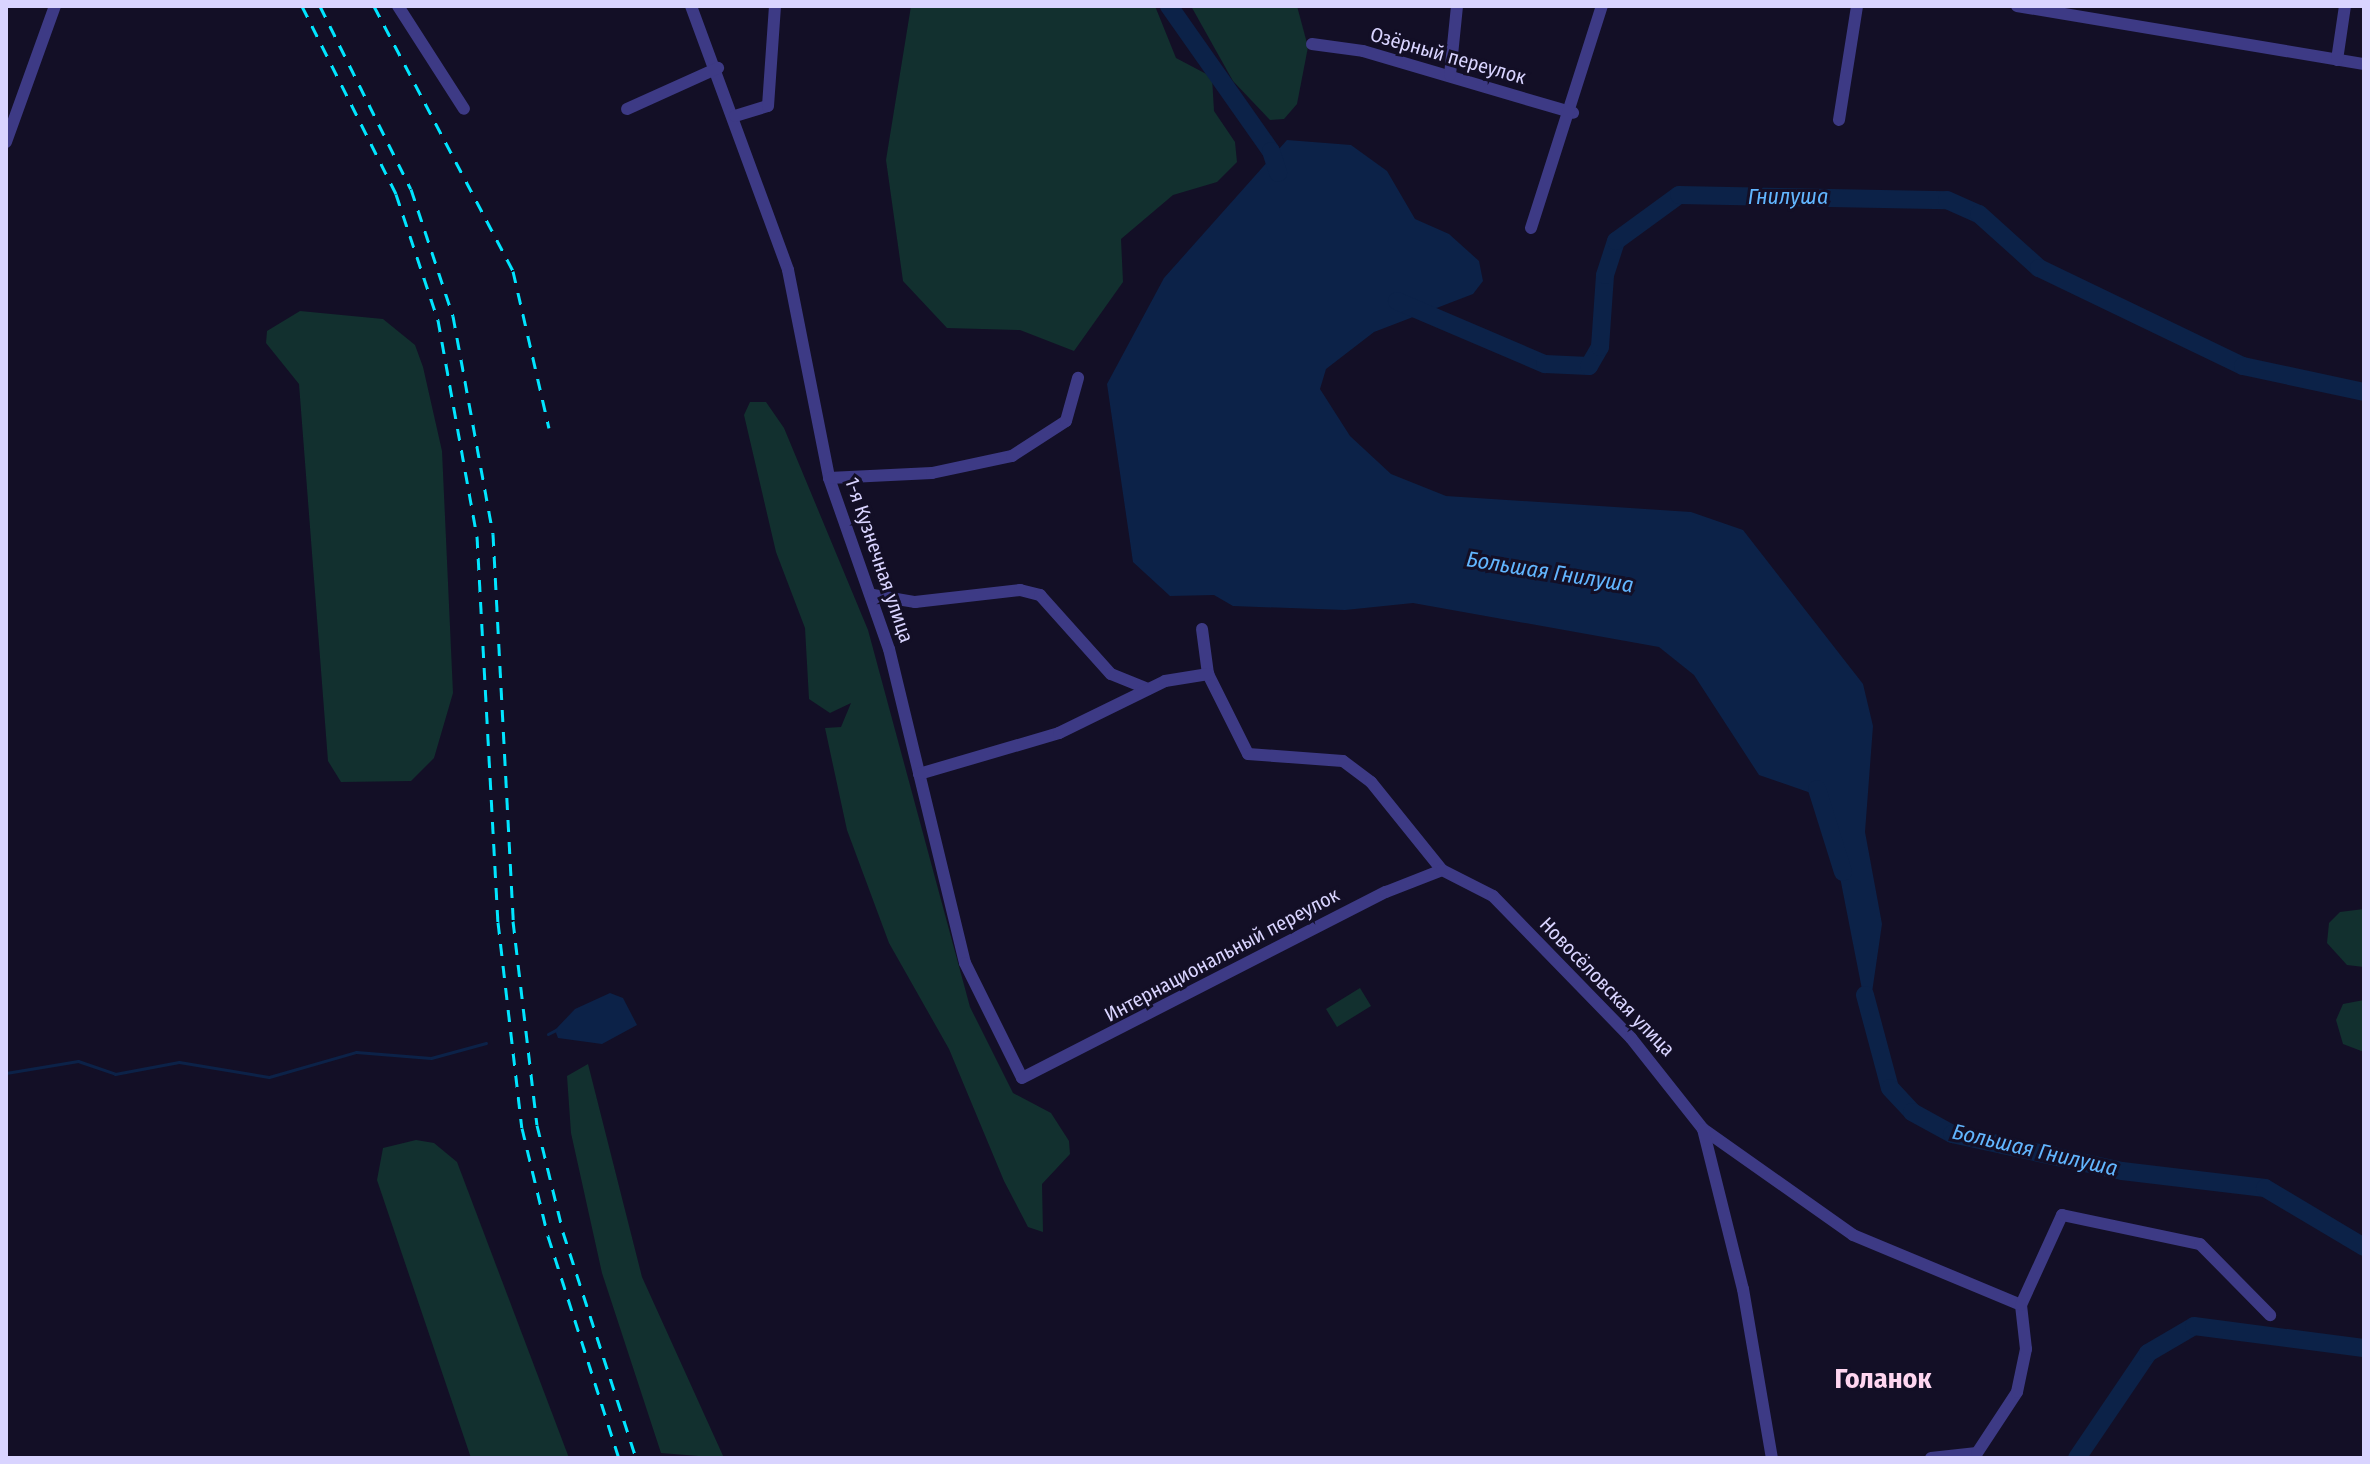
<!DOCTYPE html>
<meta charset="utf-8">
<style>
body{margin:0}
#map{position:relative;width:2370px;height:1464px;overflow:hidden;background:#130f26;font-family:"Fira Sans Condensed",sans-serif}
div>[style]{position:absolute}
.green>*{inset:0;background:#12302f}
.water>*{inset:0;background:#0c2248}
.stream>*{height:3px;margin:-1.5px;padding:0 1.5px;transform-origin:1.5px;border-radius:1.5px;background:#0c2248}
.river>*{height:18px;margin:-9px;padding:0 9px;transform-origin:9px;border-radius:9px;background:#0c2248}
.minor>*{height:12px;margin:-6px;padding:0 6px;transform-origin:6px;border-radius:6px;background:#3d3a85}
.rail>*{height:3px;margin-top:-1.5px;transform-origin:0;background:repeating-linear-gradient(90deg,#00e5ff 0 12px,transparent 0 22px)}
span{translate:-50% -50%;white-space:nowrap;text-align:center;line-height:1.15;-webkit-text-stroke:6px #130f26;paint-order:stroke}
.street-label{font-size:20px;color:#d9d4ff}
.water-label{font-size:22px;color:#62b6ff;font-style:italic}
.district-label{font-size:28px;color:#ffd6f0;font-weight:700}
.frame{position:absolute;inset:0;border:8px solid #d9d4ff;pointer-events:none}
</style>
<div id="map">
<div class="green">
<div style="clip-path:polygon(911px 6px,1155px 6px,1176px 58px,1212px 77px,1214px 111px,1235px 142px,1237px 162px,1217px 182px,1173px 195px,1121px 239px,1123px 282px,1074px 351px,1020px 330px,947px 328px,903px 281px,886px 160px)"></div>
<div style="clip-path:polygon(1191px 6px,1297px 6px,1308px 47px,1297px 104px,1284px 119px,1270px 120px,1233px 81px)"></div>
<div style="clip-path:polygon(300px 311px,383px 319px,415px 345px,423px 367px,442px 451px,453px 693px,434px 758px,411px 781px,341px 782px,328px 761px,299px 384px,266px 343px,267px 331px)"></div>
<div style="clip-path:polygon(750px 402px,766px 402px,784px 428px,868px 630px,970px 1007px,1013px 1093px,1051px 1113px,1069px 1141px,1070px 1154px,1042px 1184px,1043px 1232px,1028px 1227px,1004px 1181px,949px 1049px,889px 943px,847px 830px,825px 728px,841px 727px,851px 703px,830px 713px,809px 699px,805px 628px,776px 552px,744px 415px)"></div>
<div style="clip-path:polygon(2364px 909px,2364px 967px,2347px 965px,2327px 943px,2329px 923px,2340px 912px)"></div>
<div style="clip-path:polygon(1360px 988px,1371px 1006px,1337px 1027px,1326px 1009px)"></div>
<div style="clip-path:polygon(2364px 1000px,2364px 1052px,2343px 1044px,2336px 1020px,2343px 1004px)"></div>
<div style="clip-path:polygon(588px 1064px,642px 1277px,724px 1458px,661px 1453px,602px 1273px,571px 1133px,567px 1076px)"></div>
<div style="clip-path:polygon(416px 1140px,434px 1143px,457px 1162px,569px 1458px,471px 1458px,377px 1180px,383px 1148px)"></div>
</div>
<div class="water">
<div style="clip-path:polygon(1287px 140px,1351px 145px,1387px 171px,1415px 219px,1449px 234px,1479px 261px,1483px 281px,1473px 294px,1374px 332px,1326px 369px,1320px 389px,1350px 436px,1391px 474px,1446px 496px,1691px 512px,1743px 530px,1863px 684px,1873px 726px,1865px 832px,1882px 924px,1868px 1020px,1829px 821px,1811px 793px,1759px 775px,1694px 675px,1659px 647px,1413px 603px,1345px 610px,1233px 606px,1214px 595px,1170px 596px,1133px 562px,1107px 384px,1164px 278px)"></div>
<div style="clip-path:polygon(610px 993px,623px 998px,637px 1025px,602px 1044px,558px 1038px,555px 1030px,575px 1009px)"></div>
</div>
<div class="stream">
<div style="left:548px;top:1034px;width:9px;rotate:-27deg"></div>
<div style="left:6px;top:1073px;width:73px;rotate:-9.5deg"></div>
<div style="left:78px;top:1061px;width:39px;rotate:19deg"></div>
<div style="left:115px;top:1074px;width:65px;rotate:-10.6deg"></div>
<div style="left:179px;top:1062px;width:91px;rotate:9.5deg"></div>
<div style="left:269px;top:1077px;width:91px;rotate:-16deg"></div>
<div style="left:356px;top:1052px;width:75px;rotate:4.6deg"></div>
<div style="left:431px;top:1058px;width:57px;rotate:-15.3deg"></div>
</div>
<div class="river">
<div style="left:1169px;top:6px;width:177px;rotate:54.9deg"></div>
<div style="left:1271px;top:151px;width:23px;rotate:72deg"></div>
<div style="left:1397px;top:301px;width:161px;rotate:23.1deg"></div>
<div style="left:1545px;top:364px;width:44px;rotate:2.6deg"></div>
<div style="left:1589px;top:366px;width:22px;rotate:-60deg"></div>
<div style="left:1600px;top:347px;width:72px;rotate:-86deg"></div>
<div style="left:1605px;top:275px;width:36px;rotate:-72deg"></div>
<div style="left:1616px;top:241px;width:78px;rotate:-36.1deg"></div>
<div style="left:1679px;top:195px;width:268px;rotate:1.1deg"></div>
<div style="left:1947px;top:200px;width:35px;rotate:24deg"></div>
<div style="left:1979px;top:214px;width:81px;rotate:42deg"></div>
<div style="left:2039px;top:268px;width:226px;rotate:25.7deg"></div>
<div style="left:2243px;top:366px;width:124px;rotate:12.1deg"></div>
<div style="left:1817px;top:789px;width:87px;rotate:72.6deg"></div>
<div style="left:1865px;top:995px;width:96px;rotate:75deg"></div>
<div style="left:1890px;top:1088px;width:33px;rotate:47deg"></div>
<div style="left:1912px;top:1112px;width:46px;rotate:28.8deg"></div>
<div style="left:1952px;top:1134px;width:174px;rotate:12.3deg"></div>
<div style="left:2122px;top:1171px;width:144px;rotate:6.8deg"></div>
<div style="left:2265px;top:1188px;width:115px;rotate:30.8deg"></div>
<div style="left:2077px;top:1458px;width:127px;rotate:-55.9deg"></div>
<div style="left:2148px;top:1353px;width:53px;rotate:-30.4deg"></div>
<div style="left:2194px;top:1326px;width:171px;rotate:7.4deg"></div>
</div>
<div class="minor">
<div style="left:398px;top:6px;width:122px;rotate:57.3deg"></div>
<div style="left:691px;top:6px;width:281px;rotate:69.8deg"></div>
<div style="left:788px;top:270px;width:212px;rotate:78.8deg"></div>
<div style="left:829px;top:478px;width:181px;rotate:70.7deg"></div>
<div style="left:889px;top:649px;width:323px;rotate:76.4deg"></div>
<div style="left:965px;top:963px;width:128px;rotate:63.6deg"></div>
<div style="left:1022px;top:1078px;width:409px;rotate:-27.1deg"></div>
<div style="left:1386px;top:892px;width:60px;rotate:-21.4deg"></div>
<div style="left:2017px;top:6px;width:352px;rotate:9.5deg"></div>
<div style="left:1312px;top:44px;width:51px;rotate:7.8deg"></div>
<div style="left:1363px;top:51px;width:219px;rotate:16.4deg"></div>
<div style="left:2337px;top:60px;width:55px;rotate:-81.6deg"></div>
<div style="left:1450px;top:75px;width:69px;rotate:-84.2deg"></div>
<div style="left:627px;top:109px;width:100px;rotate:-24.3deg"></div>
<div style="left:735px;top:116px;width:34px;rotate:-17deg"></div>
<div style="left:768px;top:106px;width:100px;rotate:-86deg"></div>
<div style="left:1839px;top:120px;width:115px;rotate:-81deg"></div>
<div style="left:6px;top:142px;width:145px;rotate:-70.2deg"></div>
<div style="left:1531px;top:228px;width:233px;rotate:-72.3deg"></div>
<div style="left:829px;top:478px;width:103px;rotate:-2.8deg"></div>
<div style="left:932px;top:473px;width:82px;rotate:-12deg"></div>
<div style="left:1012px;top:456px;width:64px;rotate:-32.9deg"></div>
<div style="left:1066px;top:421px;width:45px;rotate:-74.4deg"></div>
<div style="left:873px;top:595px;width:43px;rotate:9.5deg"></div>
<div style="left:915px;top:602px;width:106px;rotate:-6.5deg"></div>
<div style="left:1020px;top:590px;width:21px;rotate:14deg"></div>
<div style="left:1040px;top:595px;width:106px;rotate:48.1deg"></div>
<div style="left:1111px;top:674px;width:40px;rotate:22deg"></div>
<div style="left:1202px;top:629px;width:45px;rotate:82.4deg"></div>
<div style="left:1208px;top:674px;width:89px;rotate:63.4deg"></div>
<div style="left:1248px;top:754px;width:95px;rotate:4.2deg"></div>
<div style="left:1343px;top:761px;width:35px;rotate:37deg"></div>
<div style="left:1371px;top:782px;width:113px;rotate:51.1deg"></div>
<div style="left:1442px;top:870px;width:57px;rotate:27deg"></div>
<div style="left:1493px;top:896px;width:198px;rotate:45.8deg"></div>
<div style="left:1631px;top:1038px;width:116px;rotate:51.6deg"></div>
<div style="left:1703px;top:1129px;width:184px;rotate:35.2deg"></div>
<div style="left:1853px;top:1235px;width:182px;rotate:22.6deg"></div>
<div style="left:919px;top:774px;width:146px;rotate:-16.3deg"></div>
<div style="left:1059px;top:733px;width:118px;rotate:-26.1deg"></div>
<div style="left:1165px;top:681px;width:44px;rotate:-9.2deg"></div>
<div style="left:1703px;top:1129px;width:165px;rotate:76deg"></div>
<div style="left:1743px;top:1289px;width:171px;rotate:80.3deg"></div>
<div style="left:1931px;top:1458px;width:46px;rotate:-6.2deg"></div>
<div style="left:1977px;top:1453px;width:73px;rotate:-56.7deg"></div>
<div style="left:2017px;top:1392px;width:44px;rotate:-78.2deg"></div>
<div style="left:2026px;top:1349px;width:44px;rotate:-96.5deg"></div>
<div style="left:2021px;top:1305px;width:99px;rotate:-65.5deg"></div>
<div style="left:2062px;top:1215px;width:141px;rotate:11.9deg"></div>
<div style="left:2200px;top:1244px;width:100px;rotate:45.4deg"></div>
</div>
<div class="rail">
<div style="left:302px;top:6px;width:210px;rotate:63.4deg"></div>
<div style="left:396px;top:194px;width:133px;rotate:71.6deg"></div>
<div style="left:438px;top:320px;width:219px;rotate:79.8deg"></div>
<div style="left:477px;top:536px;width:387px;rotate:86.9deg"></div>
<div style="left:498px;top:922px;width:207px;rotate:83.4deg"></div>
<div style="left:522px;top:1128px;width:111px;rotate:76.5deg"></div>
<div style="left:548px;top:1236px;width:233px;rotate:72.3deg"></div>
<div style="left:320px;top:6px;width:204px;rotate:63.6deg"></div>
<div style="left:411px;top:189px;width:134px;rotate:71.7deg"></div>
<div style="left:453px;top:316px;width:222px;rotate:79.6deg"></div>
<div style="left:493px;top:534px;width:388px;rotate:87deg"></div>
<div style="left:513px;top:921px;width:205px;rotate:83.3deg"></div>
<div style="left:537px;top:1125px;width:110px;rotate:76.3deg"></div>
<div style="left:563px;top:1232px;width:237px;rotate:72.1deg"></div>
<div style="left:374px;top:6px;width:299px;rotate:62.3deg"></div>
<div style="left:513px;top:271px;width:161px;rotate:77.1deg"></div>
</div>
<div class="street-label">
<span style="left:1448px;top:56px;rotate:16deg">Озёрный переулок</span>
<span style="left:879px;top:560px;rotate:71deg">1-я Кузнечная улица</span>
<span style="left:1222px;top:955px;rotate:-28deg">Интернациональный переулок</span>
<span style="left:1607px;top:987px;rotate:46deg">Новосёловская улица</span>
</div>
<div class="water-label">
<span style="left:1788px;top:197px">Гнилуша</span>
<span style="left:1550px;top:572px;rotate:9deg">Большая Гнилуша</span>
<span style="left:2035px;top:1150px;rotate:13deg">Большая Гнилуша</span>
</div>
<div class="district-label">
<span style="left:1883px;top:1379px">Голанок</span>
</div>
<div class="frame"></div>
</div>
